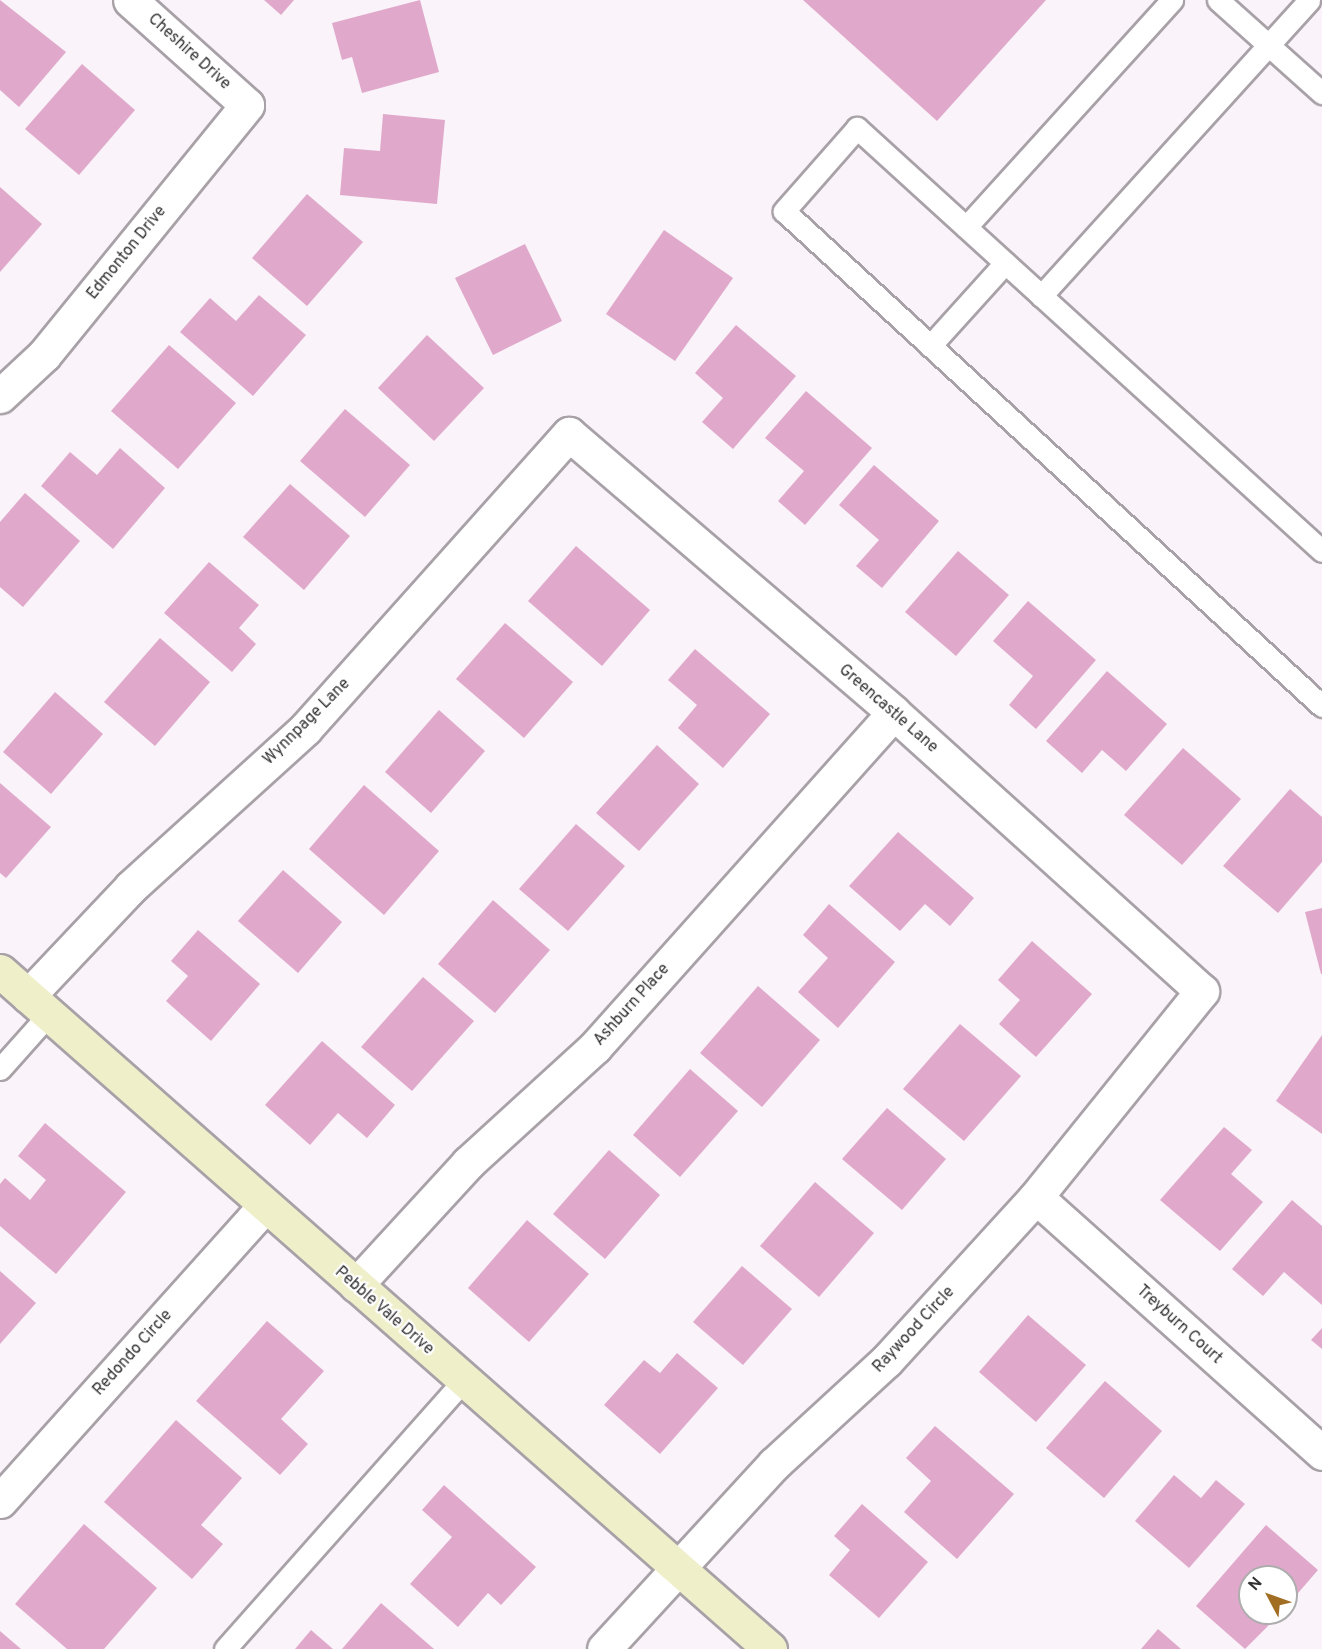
<!DOCTYPE html>
<style>
body{margin:0}
#map{position:relative;width:1322px;height:1649px;overflow:hidden;background:#faf3f9;font-family:Overpass,sans-serif}
div>[style]{position:absolute}
.building>*{inset:0;background:#e0a9cb}
.roads{filter:drop-shadow(2px 0 #a8a1a7) drop-shadow(-2px 0 #a8a1a7) drop-shadow(0 2px #a8a1a7) drop-shadow(0 -2px #a8a1a7)}
.lane>*{height:21px;margin:-10.5px;padding:0 10.5px;transform-origin:10.5px;border-radius:10.5px;background:#fff}
.street>*{height:33px;margin:-16.5px;padding:0 16.5px;transform-origin:16.5px;border-radius:16.5px;background:#fff}
.secondary>*{height:33px;margin:-16.5px;padding:0 16.5px;transform-origin:16.5px;border-radius:16.5px;background:#efefca}
span{translate:-50% -50%;white-space:nowrap;text-align:center;line-height:1.15;-webkit-text-stroke:4.5px #fff;paint-order:stroke}
.street-label{font-size:16px;color:#333133}
.north{position:absolute;left:1238px;top:1565px;width:60px;height:60px;box-sizing:border-box;background:#fff;border:2px solid #adadad;border-radius:50%;rotate:311deg;font-size:16px;font-weight:700;line-height:24px;text-align:center;color:#333133}
.north::after{content:'';display:block;margin:auto;width:21px;height:27px;background:#a16e24;clip-path:polygon(50% 0,100% 100%,50% 72%,0 100%)}
</style>
<div id="map">
<div class="building">
<div style="clip-path:polygon(0 0,66px 52px,19px 107px,0 90px)"></div>
<div style="clip-path:polygon(264px 0,294px 0,281px 15px)"></div>
<div style="clip-path:polygon(420px 0,439px 72px,362px 93px,352px 57px,342px 60px,332px 23px)"></div>
<div style="clip-path:polygon(803px 0,1046px 0,937px 121px)"></div>
<div style="clip-path:polygon(82px 64px,135px 110px,79px 175px,25px 129px)"></div>
<div style="clip-path:polygon(383px 114px,445px 120px,437px 204px,340px 195px,344px 148px,380px 151px)"></div>
<div style="clip-path:polygon(0 187px,42px 224px,0 272px)"></div>
<div style="clip-path:polygon(307px 194px,363px 242px,307px 306px,252px 258px)"></div>
<div style="clip-path:polygon(664px 230px,733px 278px,675px 361px,606px 314px)"></div>
<div style="clip-path:polygon(525px 244px,562px 321px,493px 355px,455px 278px)"></div>
<div style="clip-path:polygon(259px 295px,306px 335px,253px 396px,180px 332px,210px 298px,236px 321px)"></div>
<div style="clip-path:polygon(736px 325px,796px 376px,733px 449px,702px 422px,723px 398px,695px 373px)"></div>
<div style="clip-path:polygon(427px 335px,484px 388px,434px 441px,378px 388px)"></div>
<div style="clip-path:polygon(169px 345px,236px 403px,178px 469px,111px 411px)"></div>
<div style="clip-path:polygon(806px 391px,872px 448px,805px 525px,778px 501px,804px 471px,765px 438px)"></div>
<div style="clip-path:polygon(345px 409px,410px 465px,365px 517px,300px 461px)"></div>
<div style="clip-path:polygon(120px 448px,165px 488px,113px 549px,41px 486px,70px 452px,97px 475px)"></div>
<div style="clip-path:polygon(874px 465px,939px 521px,882px 588px,856px 566px,879px 540px,839px 505px)"></div>
<div style="clip-path:polygon(290px 484px,350px 536px,304px 590px,243px 537px)"></div>
<div style="clip-path:polygon(25px 493px,80px 541px,23px 607px,0 587px,0 522px)"></div>
<div style="clip-path:polygon(576px 546px,650px 610px,602px 666px,528px 601px)"></div>
<div style="clip-path:polygon(958px 551px,1009px 595px,956px 656px,905px 612px)"></div>
<div style="clip-path:polygon(209px 562px,259px 605px,239px 628px,256px 644px,232px 672px,164px 613px)"></div>
<div style="clip-path:polygon(1028px 601px,1096px 660px,1036px 729px,1009px 705px,1033px 676px,993px 641px)"></div>
<div style="clip-path:polygon(505px 623px,573px 682px,524px 738px,456px 679px)"></div>
<div style="clip-path:polygon(160px 638px,210px 682px,155px 746px,104px 702px)"></div>
<div style="clip-path:polygon(695px 649px,770px 714px,723px 768px,678px 728px,697px 705px,668px 680px)"></div>
<div style="clip-path:polygon(1107px 671px,1167px 724px,1126px 771px,1102px 750px,1082px 773px,1046px 741px)"></div>
<div style="clip-path:polygon(55px 692px,103px 734px,51px 794px,3px 752px)"></div>
<div style="clip-path:polygon(439px 710px,485px 751px,431px 813px,385px 772px)"></div>
<div style="clip-path:polygon(657px 745px,699px 784px,639px 851px,596px 813px)"></div>
<div style="clip-path:polygon(1183px 748px,1241px 799px,1182px 865px,1124px 815px)"></div>
<div style="clip-path:polygon(0 783px,51px 827px,6px 878px,0 873px)"></div>
<div style="clip-path:polygon(364px 785px,439px 851px,384px 915px,309px 849px)"></div>
<div style="clip-path:polygon(1290px 789px,1322px 817px,1322px 862px,1278px 913px,1223px 866px)"></div>
<div style="clip-path:polygon(576px 824px,625px 866px,568px 931px,519px 889px)"></div>
<div style="clip-path:polygon(898px 832px,974px 898px,950px 926px,925px 904px,900px 931px,849px 886px)"></div>
<div style="clip-path:polygon(283px 870px,342px 922px,298px 973px,238px 921px)"></div>
<div style="clip-path:polygon(493px 900px,550px 950px,495px 1013px,438px 964px)"></div>
<div style="clip-path:polygon(829px 904px,895px 962px,838px 1028px,798px 992px,828px 958px,803px 935px)"></div>
<div style="clip-path:polygon(1322px 908px,1322px 974px,1321px 974px,1305px 912px)"></div>
<div style="clip-path:polygon(198px 930px,260px 984px,211px 1041px,166px 1001px,188px 976px,171px 961px)"></div>
<div style="clip-path:polygon(1032px 941px,1092px 994px,1036px 1057px,999px 1024px,1020px 1000px,998px 980px)"></div>
<div style="clip-path:polygon(423px 977px,474px 1021px,412px 1091px,361px 1047px)"></div>
<div style="clip-path:polygon(758px 986px,820px 1040px,762px 1107px,700px 1053px)"></div>
<div style="clip-path:polygon(960px 1024px,1021px 1076px,964px 1141px,903px 1089px)"></div>
<div style="clip-path:polygon(1322px 1035px,1322px 1134px,1276px 1101px)"></div>
<div style="clip-path:polygon(322px 1041px,395px 1105px,367px 1138px,338px 1113px,310px 1145px,265px 1105px)"></div>
<div style="clip-path:polygon(690px 1069px,738px 1111px,680px 1177px,633px 1135px)"></div>
<div style="clip-path:polygon(887px 1108px,946px 1159px,902px 1210px,842px 1159px)"></div>
<div style="clip-path:polygon(45px 1123px,126px 1192px,56px 1274px,0 1226px,0 1184px,5px 1178px,30px 1200px,46px 1180px,18px 1156px)"></div>
<div style="clip-path:polygon(1224px 1127px,1252px 1150px,1231px 1174px,1263px 1202px,1220px 1251px,1160px 1200px)"></div>
<div style="clip-path:polygon(609px 1150px,660px 1195px,605px 1259px,553px 1214px)"></div>
<div style="clip-path:polygon(815px 1182px,874px 1233px,819px 1297px,760px 1246px)"></div>
<div style="clip-path:polygon(1292px 1200px,1322px 1226px,1322px 1305px,1284px 1272px,1263px 1296px,1232px 1269px)"></div>
<div style="clip-path:polygon(527px 1220px,589px 1274px,529px 1342px,468px 1288px)"></div>
<div style="clip-path:polygon(742px 1266px,792px 1309px,743px 1365px,693px 1322px)"></div>
<div style="clip-path:polygon(0 1271px,36px 1303px,0 1344px)"></div>
<div style="clip-path:polygon(1028px 1315px,1086px 1365px,1036px 1422px,979px 1372px)"></div>
<div style="clip-path:polygon(267px 1321px,324px 1371px,281px 1419px,308px 1444px,280px 1475px,196px 1401px)"></div>
<div style="clip-path:polygon(1322px 1328px,1322px 1349px,1311px 1340px)"></div>
<div style="clip-path:polygon(677px 1353px,718px 1388px,660px 1454px,604px 1405px,644px 1360px,660px 1373px)"></div>
<div style="clip-path:polygon(1105px 1381px,1162px 1431px,1104px 1498px,1046px 1448px)"></div>
<div style="clip-path:polygon(176px 1420px,242px 1478px,201px 1525px,223px 1544px,192px 1579px,104px 1502px)"></div>
<div style="clip-path:polygon(935px 1426px,1014px 1494px,957px 1559px,904px 1512px,931px 1481px,906px 1458px)"></div>
<div style="clip-path:polygon(1174px 1475px,1201px 1498px,1216px 1480px,1245px 1504px,1189px 1568px,1135px 1521px)"></div>
<div style="clip-path:polygon(444px 1485px,536px 1567px,501px 1605px,488px 1593px,458px 1627px,410px 1584px,452px 1537px,422px 1510px)"></div>
<div style="clip-path:polygon(862px 1504px,928px 1562px,879px 1618px,829px 1575px,850px 1550px,834px 1536px)"></div>
<div style="clip-path:polygon(84px 1524px,157px 1588px,104px 1649px,67px 1649px,15px 1604px)"></div>
<div style="clip-path:polygon(1266px 1525px,1318px 1570px,1286px 1607px,1286px 1577px,1250px 1577px,1250px 1613px,1281px 1613px,1245px 1649px,1196px 1606px)"></div>
<div style="clip-path:polygon(381px 1603px,434px 1649px,342px 1649px)"></div>
<div style="clip-path:polygon(1158px 1629px,1181px 1649px,1141px 1649px)"></div>
<div style="clip-path:polygon(311px 1630px,333px 1649px,295px 1649px)"></div>
<div style="clip-path:polygon(0 1631px,21px 1649px,0 1649px)"></div>
</div>
<div class="roads">
<div class="lane">
<div style="left:1218px;top:0;width:140px;rotate:41.8deg"></div>
<div style="left:966px;top:227px;width:307px;rotate:-47.8deg"></div>
<div style="left:1041px;top:296px;width:399px;rotate:-47.8deg"></div>
<div style="left:930px;top:346px;width:112px;rotate:-47.9deg"></div>
<div style="left:1322px;top:551px;width:629px;rotate:-137.71deg"></div>
<div style="left:857px;top:128px;width:111px;rotate:131.3deg"></div>
<div style="left:784px;top:211px;width:731px;rotate:42.62deg"></div>
<div style="left:0;top:1069px;width:74px;rotate:-48.3deg"></div>
<div style="left:225px;top:1649px;width:360px;rotate:-48.4deg"></div>
</div>
<div class="street">
<div style="left:0;top:396px;width:60px;rotate:-43deg"></div>
<div style="left:44px;top:355px;width:322px;rotate:-50.9deg"></div>
<div style="left:247px;top:105px;width:157px;rotate:-138.1deg"></div>
<div style="left:28px;top:996px;width:150px;rotate:-46.6deg"></div>
<div style="left:131px;top:887px;width:235px;rotate:-42.2deg"></div>
<div style="left:305px;top:729px;width:396px;rotate:-48.2deg"></div>
<div style="left:569px;top:434px;width:428px;rotate:40.6deg"></div>
<div style="left:894px;top:713px;width:415px;rotate:42.1deg"></div>
<div style="left:1202px;top:991px;width:265px;rotate:128.9deg"></div>
<div style="left:1036px;top:1197px;width:222px;rotate:132.4deg"></div>
<div style="left:886px;top:1361px;width:152px;rotate:137.4deg"></div>
<div style="left:774px;top:1464px;width:251px;rotate:132.6deg"></div>
<div style="left:1036px;top:1197px;width:384px;rotate:41.8deg"></div>
<div style="left:356px;top:1285px;width:166px;rotate:-47.4deg"></div>
<div style="left:468px;top:1163px;width:172px;rotate:-42.4deg"></div>
<div style="left:595px;top:1047px;width:448px;rotate:-48.2deg"></div>
<div style="left:0;top:1501px;width:397px;rotate:-48.1deg"></div>
</div>
<div class="secondary">
<div style="left:0;top:971px;width:1026px;rotate:41.36deg"></div>
</div>
</div>
<div class="street-label">
<span style="left:189px;top:52px;rotate:42deg">Cheshire Drive</span>
<span style="left:127px;top:253px;rotate:-51deg">Edmonton Drive</span>
<span style="left:888px;top:709px;rotate:41deg">Greencastle Lane</span>
<span style="left:307px;top:722px;rotate:-45deg">Wynnpage Lane</span>
<span style="left:632px;top:1005px;rotate:-48deg">Ashburn Place</span>
<span style="left:384px;top:1311px;rotate:41deg">Pebble Vale Drive</span>
<span style="left:1179px;top:1325px;rotate:42deg">Treyburn Court</span>
<span style="left:914px;top:1330px;rotate:-47deg">Raywood Circle</span>
<span style="left:133px;top:1353px;rotate:-48deg">Redondo Circle</span>
</div>
<div class="north">N</div>
</div>
